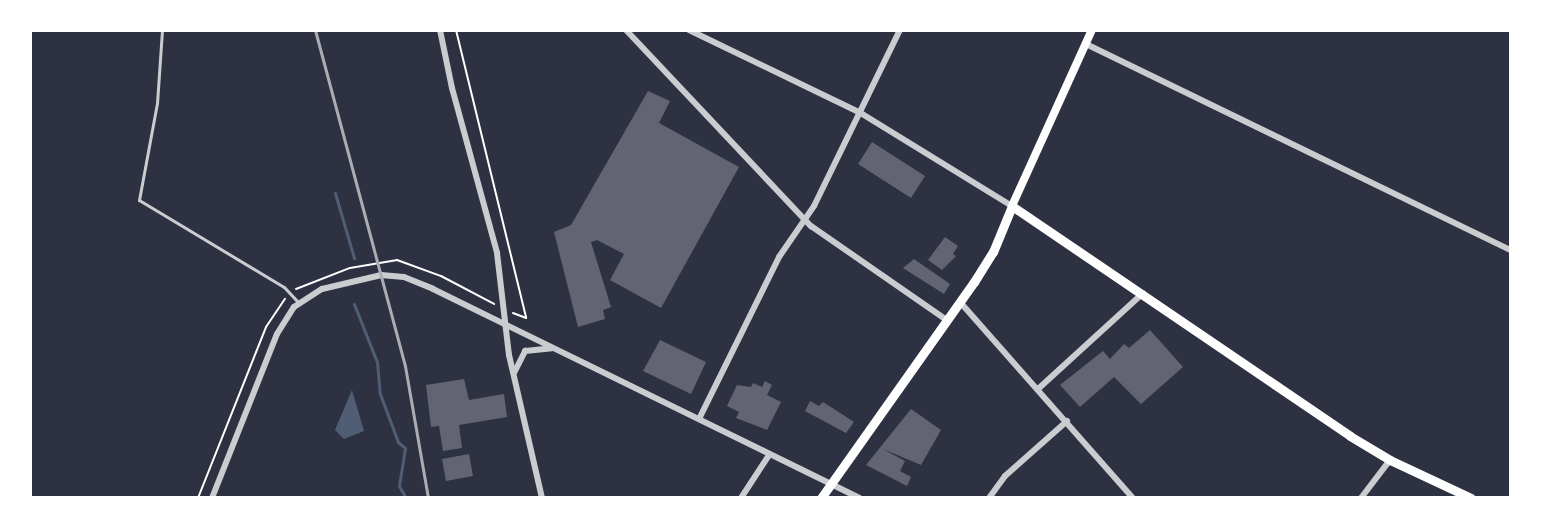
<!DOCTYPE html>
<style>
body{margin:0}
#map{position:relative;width:1541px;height:528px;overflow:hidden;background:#2d3142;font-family:Barlow,sans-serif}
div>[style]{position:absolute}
.water>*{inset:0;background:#4f5d75}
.stream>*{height:3px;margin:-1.5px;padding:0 1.5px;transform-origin:1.5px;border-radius:1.5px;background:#4f5d75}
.building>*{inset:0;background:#626471}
.path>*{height:2px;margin:-1px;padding:0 1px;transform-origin:1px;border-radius:1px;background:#fff}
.service>*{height:3px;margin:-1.5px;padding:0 1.5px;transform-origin:1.5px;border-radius:1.5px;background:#caccd0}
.minor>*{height:6px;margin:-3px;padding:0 3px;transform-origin:3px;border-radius:3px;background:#caccd0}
.secondary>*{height:8px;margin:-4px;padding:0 4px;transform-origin:4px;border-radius:4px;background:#fff}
.primary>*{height:9px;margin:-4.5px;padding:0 4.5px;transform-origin:4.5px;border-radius:4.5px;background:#fff}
.rail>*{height:3px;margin:-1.5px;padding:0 1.5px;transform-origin:1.5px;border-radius:1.5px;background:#abadb3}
span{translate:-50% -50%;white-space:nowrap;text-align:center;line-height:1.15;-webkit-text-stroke:6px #fff;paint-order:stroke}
.frame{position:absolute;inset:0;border:32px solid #fff;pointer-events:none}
</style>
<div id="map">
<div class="water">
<div style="clip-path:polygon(352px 390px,364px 431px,344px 439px,335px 430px)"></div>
</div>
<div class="stream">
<div style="left:335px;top:193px;width:68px;rotate:73.7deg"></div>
<div style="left:354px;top:304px;width:62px;rotate:68.4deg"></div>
<div style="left:377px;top:362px;width:32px;rotate:85deg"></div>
<div style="left:380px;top:394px;width:51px;rotate:69.4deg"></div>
<div style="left:398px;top:442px;width:9px;rotate:41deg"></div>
<div style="left:405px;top:448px;width:38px;rotate:99deg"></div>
<div style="left:399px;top:486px;width:14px;rotate:60deg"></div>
</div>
<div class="building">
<div style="clip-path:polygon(648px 91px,670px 101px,659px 123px,739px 167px,661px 308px,610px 280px,624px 254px,597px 240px,591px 242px,611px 307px,603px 310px,605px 319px,578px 327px,554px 232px,571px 225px)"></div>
<div style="clip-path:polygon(872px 142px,925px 176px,911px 198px,858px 164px)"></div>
<div style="clip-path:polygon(945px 237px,958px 246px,953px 254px,956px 256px,942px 270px,928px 260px)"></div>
<div style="clip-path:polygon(914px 259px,950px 284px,944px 294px,903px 268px)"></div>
<div style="clip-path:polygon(1150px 330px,1183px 367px,1141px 404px,1114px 377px,1080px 407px,1060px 385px,1103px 351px,1110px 359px,1124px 344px,1129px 348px)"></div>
<div style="clip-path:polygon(660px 340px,706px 362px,691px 394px,643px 371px)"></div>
<div style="clip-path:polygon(464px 379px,469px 400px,504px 394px,507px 417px,459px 425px,462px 448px,443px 451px,439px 426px,431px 427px,426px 385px)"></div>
<div style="clip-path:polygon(765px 381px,772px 385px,767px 395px,781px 402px,767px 430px,736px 418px,739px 412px,727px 406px,737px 385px,751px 387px,753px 383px,762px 387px)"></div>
<div style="clip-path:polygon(810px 401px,819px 406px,823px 402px,854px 422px,846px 433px,805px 411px)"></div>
<div style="clip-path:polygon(911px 409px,941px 430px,921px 465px,883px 449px,905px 461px,900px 471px,911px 477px,907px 486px,866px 465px)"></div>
<div style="clip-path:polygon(469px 454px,473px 476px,446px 481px,442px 459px)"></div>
</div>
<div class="path">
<div style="left:456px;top:30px;width:296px;rotate:76.3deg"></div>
<div style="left:296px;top:289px;width:58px;rotate:-21.3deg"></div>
<div style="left:350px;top:268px;width:48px;rotate:-9.7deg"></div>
<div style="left:397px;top:260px;width:47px;rotate:20deg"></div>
<div style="left:441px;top:276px;width:60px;rotate:27.8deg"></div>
<div style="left:513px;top:313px;width:14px;rotate:21deg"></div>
<div style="left:198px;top:498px;width:184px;rotate:-68.3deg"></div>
<div style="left:266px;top:327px;width:34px;rotate:-56deg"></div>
</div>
<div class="service">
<div style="left:162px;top:30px;width:73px;rotate:93.9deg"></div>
<div style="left:157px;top:103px;width:99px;rotate:100.5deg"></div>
<div style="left:139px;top:200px;width:169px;rotate:31deg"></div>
<div style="left:284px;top:287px;width:21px;rotate:47deg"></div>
</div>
<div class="minor">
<div style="left:440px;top:30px;width:59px;rotate:78.3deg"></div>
<div style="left:452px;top:88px;width:171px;rotate:74.7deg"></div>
<div style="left:497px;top:253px;width:103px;rotate:83.3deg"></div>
<div style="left:509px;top:355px;width:147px;rotate:77deg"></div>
<div style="left:626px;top:30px;width:270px;rotate:46.7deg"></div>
<div style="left:811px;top:226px;width:165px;rotate:34.7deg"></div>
<div style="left:689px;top:30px;width:189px;rotate:25.8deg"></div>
<div style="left:859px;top:112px;width:180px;rotate:31.6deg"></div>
<div style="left:1086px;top:44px;width:472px;rotate:25.9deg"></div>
<div style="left:960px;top:302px;width:261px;rotate:48.6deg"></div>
<div style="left:514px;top:373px;width:25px;rotate:-63deg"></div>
<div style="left:525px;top:351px;width:27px;rotate:-6deg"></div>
<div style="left:1038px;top:389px;width:142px;rotate:-42.4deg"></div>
<div style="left:699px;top:419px;width:181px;rotate:-63.7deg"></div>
<div style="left:779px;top:257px;width:62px;rotate:-55.5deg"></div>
<div style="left:814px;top:206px;width:196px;rotate:-64deg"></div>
<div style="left:212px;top:498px;width:176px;rotate:-68.4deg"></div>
<div style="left:277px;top:334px;width:32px;rotate:-58deg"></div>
<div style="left:294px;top:307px;width:33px;rotate:-33deg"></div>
<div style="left:322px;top:289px;width:61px;rotate:-13.3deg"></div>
<div style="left:381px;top:275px;width:23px;rotate:5deg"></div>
<div style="left:404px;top:277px;width:31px;rotate:22deg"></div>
<div style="left:433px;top:289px;width:475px;rotate:26.1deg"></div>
<div style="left:741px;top:498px;width:51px;rotate:-56.9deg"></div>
<div style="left:989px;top:498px;width:27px;rotate:-54deg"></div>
<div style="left:1005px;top:476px;width:83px;rotate:-41.6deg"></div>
<div style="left:1361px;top:498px;width:48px;rotate:-52.7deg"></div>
</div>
<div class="secondary">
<div style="left:1012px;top:206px;width:193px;rotate:-65.6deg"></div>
</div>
<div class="primary">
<div style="left:821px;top:498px;width:265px;rotate:-54.7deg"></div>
<div style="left:974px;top:282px;width:36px;rotate:-58deg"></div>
<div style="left:993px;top:252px;width:50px;rotate:-67.6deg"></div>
<div style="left:1012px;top:206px;width:409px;rotate:34.2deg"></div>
<div style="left:1350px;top:436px;width:47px;rotate:31deg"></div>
<div style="left:1390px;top:460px;width:89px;rotate:25.1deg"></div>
</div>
<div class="rail">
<div style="left:315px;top:30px;width:348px;rotate:75deg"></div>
<div style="left:405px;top:366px;width:134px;rotate:80.1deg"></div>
</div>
<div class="frame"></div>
</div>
